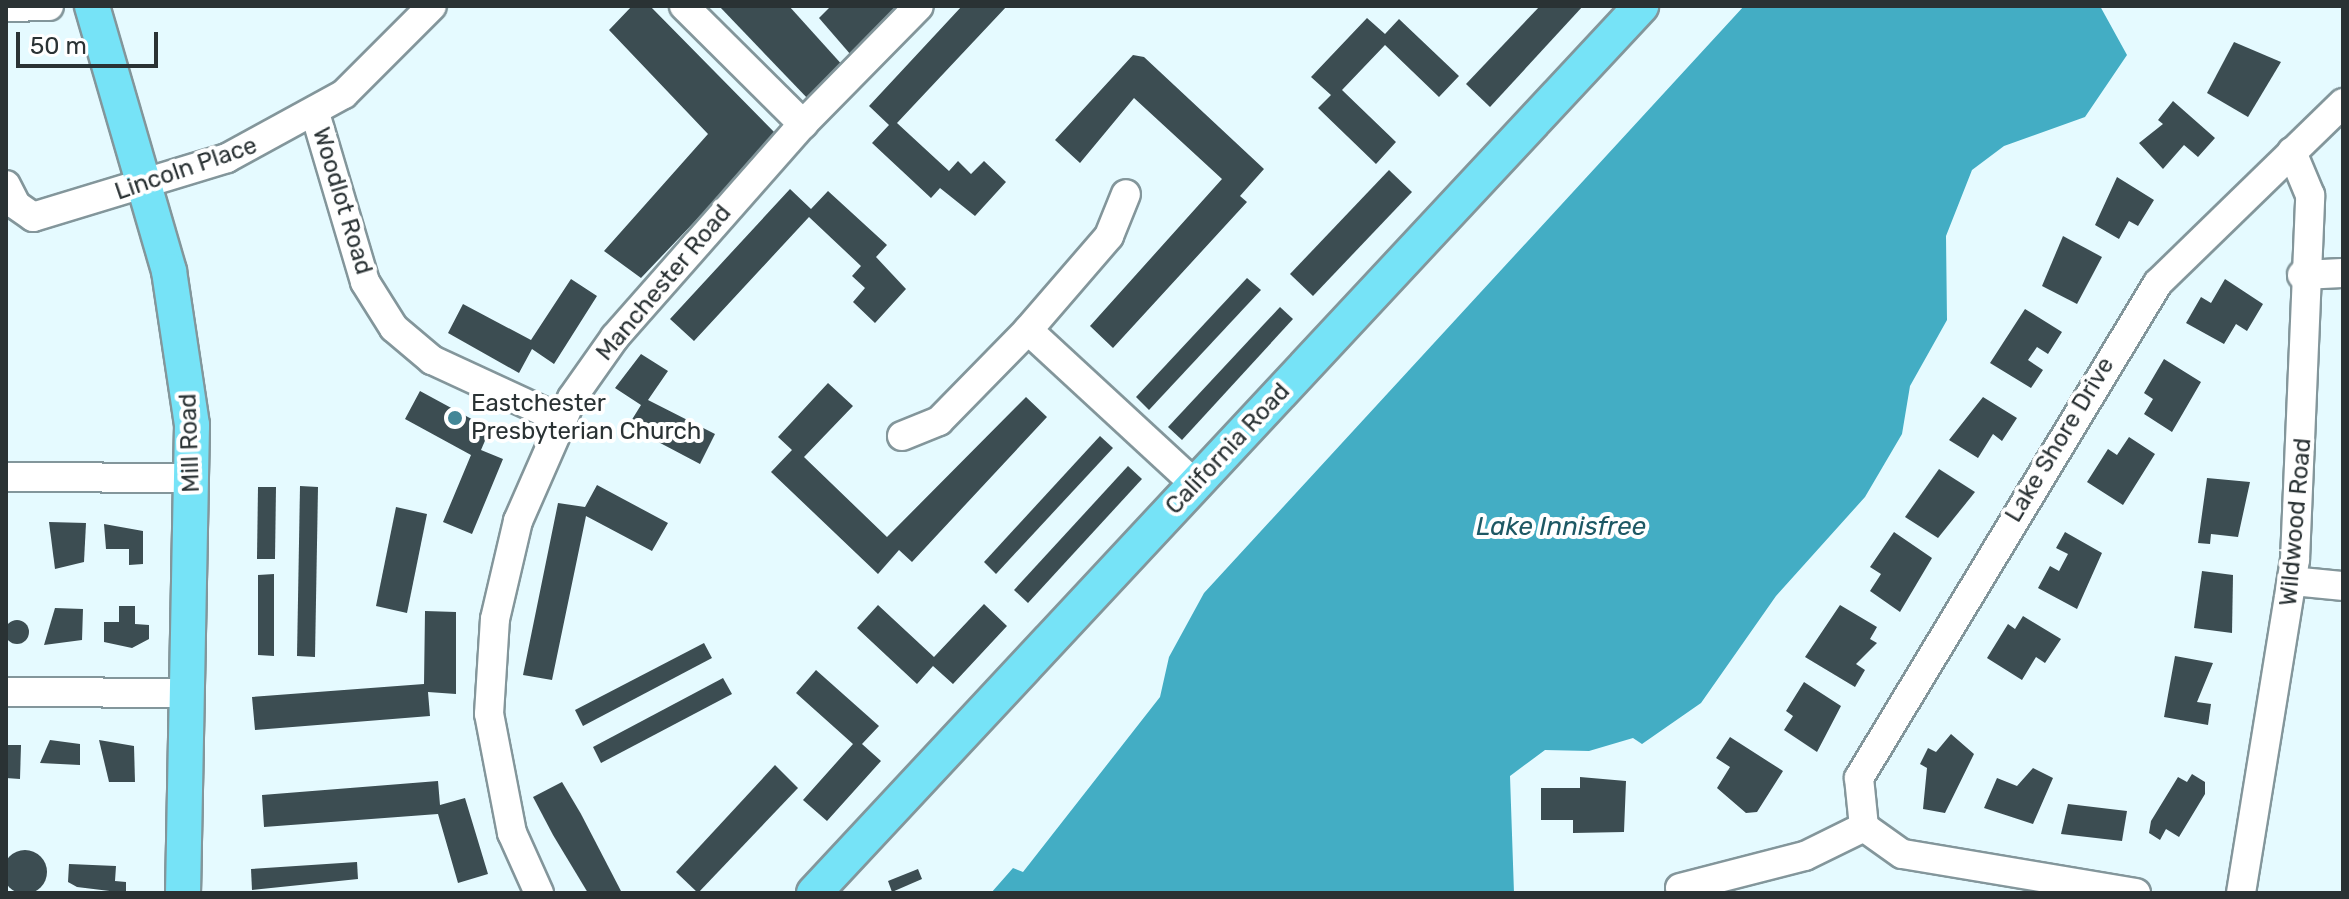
<!DOCTYPE html>
<style>
body{margin:0}
#map{position:relative;width:2349px;height:899px;overflow:hidden;background:#e5faff;font-family:Rubik,sans-serif}
div>[style]{position:absolute}
.water>*{inset:0;background:#43adc4}
.building>*{inset:0;background:#3c4d52}
.round{border-radius:50%}
.roads{filter:drop-shadow(2px 0 #83969b) drop-shadow(-2px 0 #83969b) drop-shadow(0 2px #83969b) drop-shadow(0 -2px #83969b)}
.minor>*{height:28px;margin:-14px;padding:0 14px;transform-origin:14px;border-radius:14px;background:#fff}
.major>*{height:34px;margin:-17px;padding:0 17px;transform-origin:17px;border-radius:17px;background:#76e3f7}
.dots>*{width:22px;height:22px;translate:-50% -50%;box-sizing:border-box;border:4px solid #fff;border-radius:50%}
span{translate:-50% -50%;white-space:nowrap;text-align:center;line-height:1.15;-webkit-text-stroke:8px #fff;paint-order:stroke}
.street-label{font-size:24px;color:#2a3234}
.poi-label{font-size:24px;color:#2a3234}
.left{translate:0 -50%;text-align:left}
.water-label{font-size:26px;color:#1d5864;font-style:italic}
.frame{position:absolute;inset:0;border:8px solid #2a3234;pointer-events:none}
.scale{position:absolute;left:16px;top:32px;width:142px;height:36px;box-sizing:border-box;border:4px solid #2a3234;border-top:0;padding-left:10px;font-size:24px;line-height:28px;white-space:nowrap;color:#2a3234;-webkit-text-stroke:6px #fff;paint-order:stroke}
</style>
<div id="map">
<div class="water">
<div style="clip-path:polygon(1744px 6px,2100px 6px,2127px 55px,2085px 117px,2004px 146px,1972px 170px,1946px 236px,1947px 320px,1910px 386px,1902px 434px,1865px 497px,1776px 596px,1701px 703px,1642px 744px,1633px 738px,1589px 751px,1545px 750px,1510px 776px,1514px 893px,991px 893px,1013px 868px,1023px 872px,1160px 697px,1169px 657px,1204px 593px)"></div>
</div>
<div class="building">
<div style="clip-path:polygon(632px 6px,650px 6px,777px 135px,641px 278px,604px 251px,708px 134px,609px 30px)"></div>
<div style="clip-path:polygon(719px 6px,789px 6px,845px 68px,810px 101px)"></div>
<div style="clip-path:polygon(831px 6px,897px 6px,851px 55px,819px 18px)"></div>
<div style="clip-path:polygon(962px 6px,1007px 6px,897px 123px,949px 171px,958px 161px,971px 174px,984px 161px,1006px 182px,975px 216px,940px 188px,931px 198px,872px 143px,889px 125px,869px 106px)"></div>
<div style="clip-path:polygon(1540px 6px,1583px 6px,1490px 107px,1466px 84px)"></div>
<div style="clip-path:polygon(1367px 18px,1385px 34px,1399px 19px,1459px 76px,1439px 97px,1385px 45px,1342px 90px,1396px 142px,1376px 164px,1318px 108px,1331px 95px,1311px 77px)"></div>
<div style="clip-path:polygon(2234px 42px,2281px 62px,2248px 117px,2207px 93px)"></div>
<div style="clip-path:polygon(1133px 55px,1144px 57px,1264px 169px,1240px 196px,1247px 202px,1113px 348px,1090px 326px,1222px 179px,1134px 98px,1080px 163px,1055px 140px)"></div>
<div style="clip-path:polygon(2173px 101px,2215px 138px,2198px 157px,2184px 145px,2163px 169px,2139px 143px,2163px 124px,2158px 120px)"></div>
<div style="clip-path:polygon(1389px 170px,1412px 192px,1313px 296px,1290px 274px)"></div>
<div style="clip-path:polygon(2117px 177px,2154px 200px,2138px 226px,2129px 221px,2119px 239px,2095px 225px)"></div>
<div style="clip-path:polygon(790px 189px,811px 209px,828px 191px,887px 245px,876px 257px,906px 289px,875px 323px,853px 302px,865px 288px,852px 276px,861px 266px,809px 217px,694px 341px,670px 319px)"></div>
<div style="clip-path:polygon(2063px 236px,2102px 257px,2077px 304px,2042px 286px)"></div>
<div style="clip-path:polygon(1247px 278px,1261px 290px,1149px 410px,1136px 397px)"></div>
<div style="clip-path:polygon(571px 279px,597px 296px,554px 364px,532px 349px,519px 373px,448px 333px,463px 304px,531px 340px)"></div>
<div style="clip-path:polygon(2225px 279px,2263px 304px,2247px 331px,2236px 324px,2224px 344px,2186px 323px,2201px 297px,2211px 303px)"></div>
<div style="clip-path:polygon(1280px 307px,1293px 319px,1182px 440px,1168px 427px)"></div>
<div style="clip-path:polygon(2025px 309px,2062px 332px,2048px 354px,2037px 347px,2028px 360px,2043px 370px,2031px 388px,1990px 363px)"></div>
<div style="clip-path:polygon(641px 354px,668px 371px,648px 400px,715px 434px,700px 464px,628px 426px,641px 405px,615px 388px)"></div>
<div style="clip-path:polygon(2164px 359px,2201px 382px,2172px 432px,2144px 414px,2153px 399px,2144px 393px)"></div>
<div style="clip-path:polygon(828px 383px,853px 406px,804px 457px,887px 537px,1026px 397px,1047px 417px,912px 562px,899px 550px,878px 574px,771px 472px,792px 450px,778px 437px)"></div>
<div style="clip-path:polygon(420px 391px,490px 429px,481px 450px,503px 459px,472px 534px,443px 522px,471px 455px,405px 419px)"></div>
<div style="clip-path:polygon(1983px 397px,2017px 418px,2002px 441px,1993px 434px,1978px 458px,1949px 440px)"></div>
<div style="clip-path:polygon(1100px 436px,1113px 448px,996px 574px,984px 562px)"></div>
<div style="clip-path:polygon(2129px 437px,2155px 454px,2123px 505px,2087px 482px,2108px 449px,2117px 455px)"></div>
<div style="clip-path:polygon(1128px 466px,1142px 479px,1028px 603px,1014px 590px)"></div>
<div style="clip-path:polygon(1939px 469px,1975px 492px,1938px 538px,1905px 517px)"></div>
<div style="clip-path:polygon(2207px 478px,2250px 482px,2238px 537px,2211px 534px,2210px 544px,2198px 543px)"></div>
<div style="clip-path:polygon(597px 485px,668px 523px,652px 551px,586px 516px,552px 680px,523px 675px,558px 503px,585px 507px)"></div>
<div style="clip-path:polygon(300px 486px,318px 487px,315px 657px,297px 656px)"></div>
<div style="clip-path:polygon(258px 487px,276px 487px,275px 559px,257px 559px)"></div>
<div style="clip-path:polygon(396px 507px,427px 514px,407px 613px,376px 606px)"></div>
<div style="clip-path:polygon(49px 522px,86px 523px,84px 562px,55px 569px)"></div>
<div style="clip-path:polygon(104px 524px,143px 531px,143px 564px,129px 565px,129px 549px,106px 549px)"></div>
<div style="clip-path:polygon(1894px 532px,1932px 558px,1900px 612px,1870px 591px,1881px 574px,1870px 567px)"></div>
<div style="clip-path:polygon(2065px 532px,2102px 553px,2077px 609px,2038px 588px,2050px 566px,2059px 571px,2068px 554px,2056px 548px)"></div>
<div style="clip-path:polygon(2202px 571px,2233px 575px,2232px 633px,2194px 628px)"></div>
<div style="clip-path:polygon(274px 574px,274px 656px,258px 655px,258px 575px)"></div>
<div style="clip-path:polygon(984px 604px,1007px 626px,953px 684px,933px 666px,917px 684px,857px 628px,878px 605px,934px 657px)"></div>
<div style="clip-path:polygon(1840px 605px,1877px 627px,1870px 639px,1877px 643px,1856px 664px,1865px 670px,1855px 687px,1805px 657px)"></div>
<div style="clip-path:polygon(119px 606px,135px 606px,135px 624px,149px 625px,149px 639px,132px 648px,104px 642px,104px 622px,119px 622px)"></div>
<div style="clip-path:polygon(55px 608px,83px 609px,82px 640px,44px 645px)"></div>
<div style="clip-path:polygon(425px 611px,456px 612px,456px 694px,428px 692px,430px 716px,255px 730px,252px 697px,424px 684px)"></div>
<div style="clip-path:polygon(2023px 616px,2061px 639px,2045px 663px,2036px 657px,2022px 680px,1987px 658px,2008px 624px,2015px 629px)"></div>
<div class="round" style="left:5px;top:620px;width:24px;height:24px"></div>
<div style="clip-path:polygon(704px 643px,712px 658px,583px 726px,575px 710px)"></div>
<div style="clip-path:polygon(2175px 656px,2213px 663px,2197px 702px,2211px 704px,2208px 725px,2164px 717px)"></div>
<div style="clip-path:polygon(816px 670px,879px 726px,862px 744px,881px 761px,827px 821px,803px 800px,853px 744px,796px 693px)"></div>
<div style="clip-path:polygon(723px 678px,732px 694px,601px 763px,593px 747px)"></div>
<div style="clip-path:polygon(1804px 682px,1841px 706px,1817px 752px,1784px 730px,1793px 716px,1786px 711px)"></div>
<div style="clip-path:polygon(1951px 734px,1974px 754px,1945px 813px,1923px 809px,1927px 768px,1920px 764px,1928px 748px,1936px 752px)"></div>
<div style="clip-path:polygon(1730px 737px,1783px 771px,1757px 812px,1746px 813px,1717px 788px,1730px 767px,1716px 758px)"></div>
<div style="clip-path:polygon(50px 740px,80px 744px,80px 765px,40px 763px)"></div>
<div style="clip-path:polygon(99px 740px,134px 746px,135px 782px,109px 782px)"></div>
<div style="clip-path:polygon(6px 745px,21px 745px,20px 779px,6px 778px)"></div>
<div style="clip-path:polygon(775px 765px,798px 788px,698px 893px,676px 872px)"></div>
<div style="clip-path:polygon(2033px 768px,2053px 778px,2033px 824px,1984px 808px,1997px 778px,2017px 786px)"></div>
<div style="clip-path:polygon(2192px 774px,2205px 782px,2205px 794px,2179px 837px,2166px 829px,2160px 840px,2149px 833px,2151px 821px,2178px 777px,2187px 782px)"></div>
<div style="clip-path:polygon(1580px 777px,1626px 781px,1624px 832px,1573px 833px,1573px 820px,1541px 820px,1541px 788px,1580px 788px)"></div>
<div style="clip-path:polygon(438px 781px,440px 805px,465px 798px,488px 874px,458px 883px,438px 814px,264px 827px,262px 795px)"></div>
<div style="clip-path:polygon(562px 782px,581px 814px,622px 893px,588px 893px,553px 835px,533px 797px)"></div>
<div style="clip-path:polygon(2068px 804px,2127px 811px,2122px 841px,2061px 834px)"></div>
<div class="round" style="left:3px;top:850px;width:44px;height:44px"></div>
<div style="clip-path:polygon(357px 862px,358px 879px,252px 890px,251px 869px)"></div>
<div style="clip-path:polygon(69px 864px,116px 866px,115px 881px,126px 882px,126px 893px,77px 887px,68px 882px)"></div>
<div style="clip-path:polygon(918px 869px,922px 879px,892px 892px,888px 881px)"></div>
</div>
<div class="roads">
<div class="minor">
<div style="left:684px;top:6px;width:168px;rotate:44.8deg"></div>
<div style="left:6px;top:7px;width:43px;rotate:-1.3deg"></div>
<div style="left:315px;top:113px;width:176px;rotate:73.5deg"></div>
<div style="left:365px;top:282px;width:54px;rotate:57.8deg"></div>
<div style="left:394px;top:328px;width:50px;rotate:40.1deg"></div>
<div style="left:432px;top:360px;width:143px;rotate:24.8deg"></div>
<div style="left:6px;top:185px;width:22px;rotate:63deg"></div>
<div style="left:16px;top:205px;width:21px;rotate:35deg"></div>
<div style="left:33px;top:217px;width:203px;rotate:-16.9deg"></div>
<div style="left:227px;top:158px;width:133px;rotate:-28.7deg"></div>
<div style="left:344px;top:94px;width:124px;rotate:-45deg"></div>
<div style="left:2302px;top:275px;width:41px;rotate:-2.8deg"></div>
<div style="left:1028px;top:330px;width:227px;rotate:42.7deg"></div>
<div style="left:902px;top:436px;width:40px;rotate:-22deg"></div>
<div style="left:939px;top:421px;width:127px;rotate:-45.6deg"></div>
<div style="left:1028px;top:330px;width:124px;rotate:-49.2deg"></div>
<div style="left:1109px;top:236px;width:45px;rotate:-68deg"></div>
<div style="left:6px;top:477px;width:186px;rotate:0.3deg"></div>
<div style="left:2292px;top:581px;width:51px;rotate:5.6deg"></div>
<div style="left:6px;top:692px;width:182px;rotate:0.3deg"></div>
<div style="left:1680px;top:888px;width:129px;rotate:-14.4deg"></div>
<div style="left:1805px;top:856px;width:66px;rotate:-26.2deg"></div>
<div style="left:539px;top:893px;width:66px;rotate:-114.2deg"></div>
<div style="left:512px;top:833px;width:121px;rotate:-100.9deg"></div>
<div style="left:489px;top:714px;width:95px;rotate:-86.4deg"></div>
<div style="left:495px;top:619px;width:101px;rotate:-76.8deg"></div>
<div style="left:518px;top:521px;width:134px;rotate:-66.3deg"></div>
<div style="left:572px;top:398px;width:75px;rotate:-54.8deg"></div>
<div style="left:615px;top:337px;width:284px;rotate:-48.6deg"></div>
<div style="left:803px;top:124px;width:165px;rotate:-45.5deg"></div>
<div style="left:2136px;top:893px;width:237px;rotate:-170.5deg"></div>
<div style="left:1902px;top:854px;width:47px;rotate:-144.6deg"></div>
<div style="left:1864px;top:827px;width:49px;rotate:-95.8deg"></div>
<div style="left:1859px;top:778px;width:578px;rotate:-58.87deg"></div>
<div style="left:2158px;top:283px;width:258px;rotate:-44.2deg"></div>
<div style="left:2241px;top:893px;width:337px;rotate:-80.8deg"></div>
<div style="left:2295px;top:560px;width:365px;rotate:-87.6deg"></div>
<div style="left:2310px;top:195px;width:47px;rotate:-112.7deg"></div>
</div>
<div class="major">
<div style="left:92px;top:6px;width:276px;rotate:73.8deg"></div>
<div style="left:169px;top:271px;width:156px;rotate:81.5deg"></div>
<div style="left:192px;top:425px;width:468px;rotate:91.1deg"></div>
<div style="left:814px;top:893px;width:1213px;rotate:-47deg"></div>
</div>
</div>
<div class="dots">
<div style="left:455px;top:418px;background:#448797"></div>
</div>
<div class="street-label">
<span style="left:186px;top:169px;rotate:-19deg">Lincoln Place</span>
<span style="left:342px;top:201px;rotate:73deg">Woodlot Road</span>
<span style="left:664px;top:283px;rotate:-50deg">Manchester Road</span>
<span style="left:2060px;top:440px;rotate:-59deg">Lake Shore Drive</span>
<span style="left:190px;top:443px;rotate:-92deg">Mill Road</span>
<span style="left:1228px;top:449px;rotate:-47deg">California Road</span>
<span style="left:2296px;top:522px;rotate:-85deg">Wildwood Road</span>
</div>
<div class="poi-label">
<span class="left" style="left:471px;top:418px">Eastchester<br>Presbyterian Church</span>
</div>
<div class="water-label">
<span style="left:1561px;top:527px">Lake Innisfree</span>
</div>
<div class="frame"></div>
<div class="scale">50 m</div>
</div>
